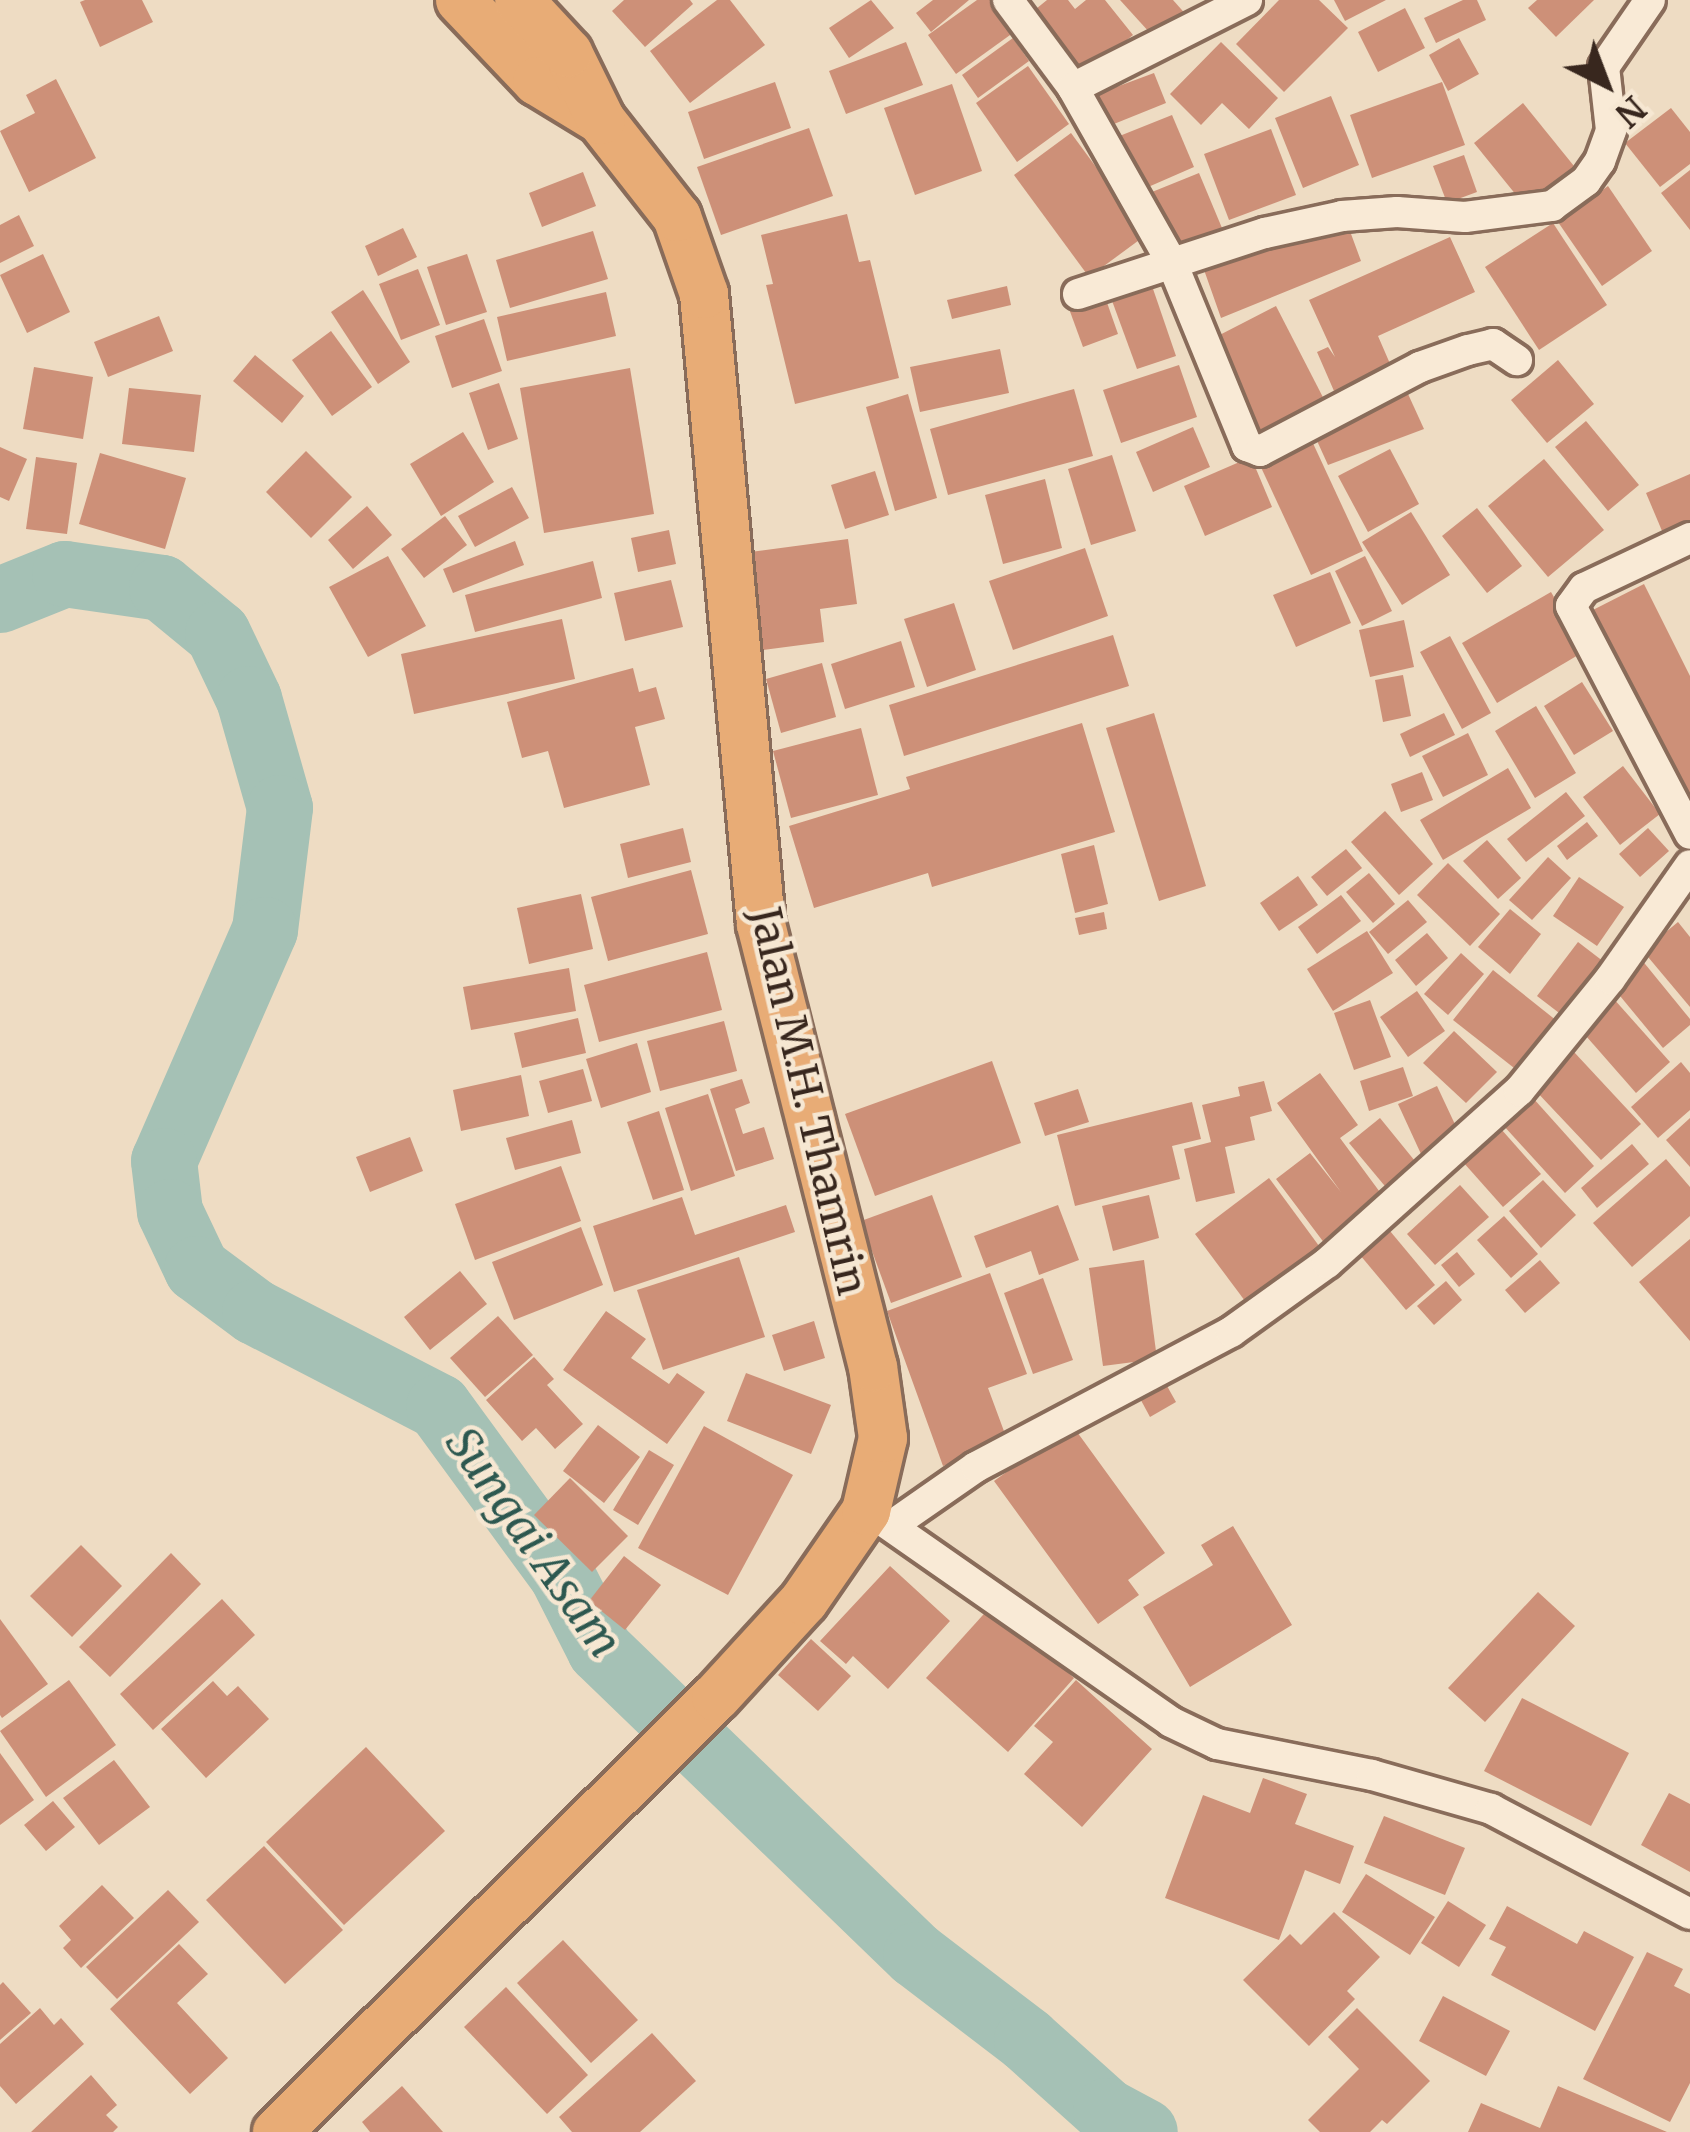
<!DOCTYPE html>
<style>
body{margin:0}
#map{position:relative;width:1690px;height:2132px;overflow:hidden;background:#eedcc3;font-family:Merriweather,serif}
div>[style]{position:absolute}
.river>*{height:66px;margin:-33px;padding:0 33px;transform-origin:33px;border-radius:33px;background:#a5c1b5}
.building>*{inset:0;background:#cd9078}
.roads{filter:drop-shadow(3px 0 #896c5a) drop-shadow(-3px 0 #896c5a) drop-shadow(0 3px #896c5a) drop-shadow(0 -3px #896c5a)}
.minor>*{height:30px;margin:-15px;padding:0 15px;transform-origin:15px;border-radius:15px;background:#f9ead6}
.trunk>*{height:48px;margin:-24px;padding:0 24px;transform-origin:24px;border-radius:24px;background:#e8ac76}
span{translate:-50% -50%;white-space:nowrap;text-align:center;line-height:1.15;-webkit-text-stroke:9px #f6e7d2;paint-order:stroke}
.street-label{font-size:42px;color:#38271e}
.water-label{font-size:45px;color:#2d5850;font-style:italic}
.north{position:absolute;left:1546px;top:24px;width:120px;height:120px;-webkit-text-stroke:9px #f6e7d2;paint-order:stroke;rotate:138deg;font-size:33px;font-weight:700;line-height:48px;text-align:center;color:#38271e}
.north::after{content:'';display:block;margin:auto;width:42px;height:54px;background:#38271e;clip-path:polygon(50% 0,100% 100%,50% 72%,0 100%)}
</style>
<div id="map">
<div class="river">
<div style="left:0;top:600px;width:70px;rotate:-21.8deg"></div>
<div style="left:65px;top:574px;width:98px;rotate:8.2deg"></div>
<div style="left:162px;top:588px;width:72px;rotate:39.4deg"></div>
<div style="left:218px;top:634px;width:72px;rotate:64.5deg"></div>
<div style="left:249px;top:699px;width:113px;rotate:74.1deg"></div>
<div style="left:280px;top:808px;width:123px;rotate:97deg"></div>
<div style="left:265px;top:930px;width:252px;rotate:113.6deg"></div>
<div style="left:164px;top:1161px;width:51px;rotate:83.3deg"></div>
<div style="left:170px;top:1212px;width:63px;rotate:64.7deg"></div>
<div style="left:197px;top:1269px;width:72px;rotate:36.6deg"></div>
<div style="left:255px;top:1312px;width:207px;rotate:27.3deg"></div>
<div style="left:439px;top:1407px;width:208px;rotate:53.8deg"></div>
<div style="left:562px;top:1575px;width:84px;rotate:63.1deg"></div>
<div style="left:600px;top:1650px;width:439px;rotate:44deg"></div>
<div style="left:916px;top:1955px;width:140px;rotate:37.4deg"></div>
<div style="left:1027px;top:2040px;width:106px;rotate:41.9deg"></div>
<div style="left:1106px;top:2111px;width:44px;rotate:28.3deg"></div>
</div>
<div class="building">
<div style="clip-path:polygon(85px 0,142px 0,153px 22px,100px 47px,80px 2px)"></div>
<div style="clip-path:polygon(624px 0,690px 0,693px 4px,645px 47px,612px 11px)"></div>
<div style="clip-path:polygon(717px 0,730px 0,765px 45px,690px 103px,650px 51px)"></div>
<div style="clip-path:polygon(871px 0,894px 28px,849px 58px,829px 28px)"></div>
<div style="clip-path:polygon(933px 0,969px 0,931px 32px,916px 13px)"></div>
<div style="clip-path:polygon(977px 0,996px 0,1017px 30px,956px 74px,928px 35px)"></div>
<div style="clip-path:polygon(1047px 0,1068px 0,1075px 9px,1086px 0,1105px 0,1133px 35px,1081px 77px,1031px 13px)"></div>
<div style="clip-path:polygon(1120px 0,1173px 0,1189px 18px,1160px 44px)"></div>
<div style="clip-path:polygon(1279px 0,1319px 0,1348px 28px,1284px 92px,1236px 44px)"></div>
<div style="clip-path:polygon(1334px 0,1386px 0,1345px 21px)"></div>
<div style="clip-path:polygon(1463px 0,1477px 0,1486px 20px,1436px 43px,1424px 18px)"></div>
<div style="clip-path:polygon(1537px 0,1594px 0,1556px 37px,1528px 8px)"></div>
<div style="clip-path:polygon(1405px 8px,1425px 48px,1378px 72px,1358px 32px)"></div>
<div style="clip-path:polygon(1013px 38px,1029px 61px,978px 98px,962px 75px)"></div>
<div style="clip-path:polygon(1459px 38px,1479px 74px,1448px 91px,1429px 55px)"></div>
<div style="clip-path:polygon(906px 42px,923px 85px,846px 114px,829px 71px)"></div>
<div style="clip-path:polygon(1221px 42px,1278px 98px,1249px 129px,1222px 103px,1201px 125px,1170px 94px)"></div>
<div style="clip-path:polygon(1028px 66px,1069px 124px,1017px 162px,976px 103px)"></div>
<div style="clip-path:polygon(1154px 73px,1166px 103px,1104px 128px,1092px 96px)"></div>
<div style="clip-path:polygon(56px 79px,96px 158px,29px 192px,0 131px,35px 113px,26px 95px)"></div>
<div style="clip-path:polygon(775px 82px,791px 128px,704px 159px,688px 112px)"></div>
<div style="clip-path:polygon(1442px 82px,1465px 145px,1372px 178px,1350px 115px)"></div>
<div style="clip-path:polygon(952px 84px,982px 171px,915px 195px,884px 108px)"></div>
<div style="clip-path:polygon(1331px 96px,1359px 165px,1303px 188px,1275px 118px)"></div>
<div style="clip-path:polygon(1523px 103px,1578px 171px,1529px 211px,1474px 143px)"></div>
<div style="clip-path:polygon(1671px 108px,1690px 132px,1690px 164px,1660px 187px,1625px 143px)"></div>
<div style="clip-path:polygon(1172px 115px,1194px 167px,1139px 191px,1117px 137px)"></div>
<div style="clip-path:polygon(809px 128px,833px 196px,721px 235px,697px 167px)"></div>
<div style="clip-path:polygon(1271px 129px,1296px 195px,1229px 220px,1204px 154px)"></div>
<div style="clip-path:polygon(1071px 133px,1146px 235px,1089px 277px,1014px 175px)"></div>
<div style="clip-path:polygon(1464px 155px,1477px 192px,1447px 203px,1433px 166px)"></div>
<div style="clip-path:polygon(1690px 170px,1690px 230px,1661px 193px)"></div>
<div style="clip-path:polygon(583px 172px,596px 206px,542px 227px,529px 193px)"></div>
<div style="clip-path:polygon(1199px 173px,1222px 228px,1174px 247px,1152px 192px)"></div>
<div style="clip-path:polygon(1608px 186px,1652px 251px,1602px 286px,1558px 222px)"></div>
<div style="clip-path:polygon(847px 214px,859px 262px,870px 260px,899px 378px,795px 404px,766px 285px,773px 284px,761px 235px)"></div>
<div style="clip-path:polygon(19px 215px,34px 246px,0 263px,0 225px)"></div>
<div style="clip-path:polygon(1347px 223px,1361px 261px,1221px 318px,1203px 267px,1283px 237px,1286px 245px)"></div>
<div style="clip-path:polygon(1553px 223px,1607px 305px,1539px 350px,1485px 267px)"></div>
<div style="clip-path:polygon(403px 228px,417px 257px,378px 276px,365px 246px)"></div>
<div style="clip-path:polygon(593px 231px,608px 279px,510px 308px,496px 260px)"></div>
<div style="clip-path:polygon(1450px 237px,1475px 292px,1378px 336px,1391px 366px,1334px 391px,1317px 352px,1328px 347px,1335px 357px,1309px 300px)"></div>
<div style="clip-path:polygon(43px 254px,70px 312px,27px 333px,0 275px)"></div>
<div style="clip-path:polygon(467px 254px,487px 312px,446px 325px,427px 267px)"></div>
<div style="clip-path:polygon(418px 269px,440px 325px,401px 340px,379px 284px)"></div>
<div style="clip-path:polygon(1151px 283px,1176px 356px,1137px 369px,1111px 298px)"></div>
<div style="clip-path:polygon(1007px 286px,1011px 305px,952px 319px,947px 300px)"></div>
<div style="clip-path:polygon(363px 290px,410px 362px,378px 384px,331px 312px)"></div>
<div style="clip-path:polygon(606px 292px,616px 336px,507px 361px,497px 317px)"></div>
<div style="clip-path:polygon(1104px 294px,1118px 334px,1083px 347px,1068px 306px)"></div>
<div style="clip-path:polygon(1276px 306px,1329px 409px,1260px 444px,1208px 341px)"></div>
<div style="clip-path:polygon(159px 316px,173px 351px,108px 377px,94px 342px)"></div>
<div style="clip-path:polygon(484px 319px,502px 371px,452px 388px,435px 336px)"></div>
<div style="clip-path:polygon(331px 331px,372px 387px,332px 416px,292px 360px)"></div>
<div style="clip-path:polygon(1000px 349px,1009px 393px,920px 412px,910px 367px)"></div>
<div style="clip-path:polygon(255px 355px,304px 396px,282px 423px,233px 381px)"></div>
<div style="clip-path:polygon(1558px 360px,1594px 404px,1547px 443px,1511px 400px)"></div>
<div style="clip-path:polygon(1179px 365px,1197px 417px,1121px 443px,1103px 390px)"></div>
<div style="clip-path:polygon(34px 367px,93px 377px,83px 439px,23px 429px)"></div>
<div style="clip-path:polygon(630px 368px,654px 514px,544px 533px,520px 388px)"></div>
<div style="clip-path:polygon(499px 383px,518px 439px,488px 450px,469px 393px)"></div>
<div style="clip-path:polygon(1403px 383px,1424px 429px,1328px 465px,1313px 432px)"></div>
<div style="clip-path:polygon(129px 388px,201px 395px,194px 452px,122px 444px)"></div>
<div style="clip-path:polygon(1074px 389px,1093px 456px,948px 495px,930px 429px)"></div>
<div style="clip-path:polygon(908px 394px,937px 498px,895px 511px,866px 407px)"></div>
<div style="clip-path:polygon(1586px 421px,1639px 485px,1608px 511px,1555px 447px)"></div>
<div style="clip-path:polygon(1193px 427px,1210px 467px,1153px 492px,1136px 452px)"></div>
<div style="clip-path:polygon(463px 432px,494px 482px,441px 516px,410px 464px)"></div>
<div style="clip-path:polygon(1311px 439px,1363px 551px,1311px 575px,1259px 463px)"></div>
<div style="clip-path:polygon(0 447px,27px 459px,9px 501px,0 497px)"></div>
<div style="clip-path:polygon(1390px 449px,1419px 504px,1368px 532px,1338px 476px)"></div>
<div style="clip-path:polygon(306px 451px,352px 497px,311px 538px,266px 492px)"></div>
<div style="clip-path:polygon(100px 453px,186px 478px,165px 549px,79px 524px)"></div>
<div style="clip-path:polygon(1112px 455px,1136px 531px,1091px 545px,1068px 469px)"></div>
<div style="clip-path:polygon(36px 457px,77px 463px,67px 534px,26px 529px)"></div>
<div style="clip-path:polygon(1251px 457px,1272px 507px,1205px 536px,1184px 486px)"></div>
<div style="clip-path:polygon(1544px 459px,1604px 530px,1548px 577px,1488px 506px)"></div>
<div style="clip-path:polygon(875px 471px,889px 515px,845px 529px,831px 485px)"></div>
<div style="clip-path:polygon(1690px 474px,1690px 528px,1665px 538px,1646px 493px)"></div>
<div style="clip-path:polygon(1045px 479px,1062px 548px,1003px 564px,985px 495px)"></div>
<div style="clip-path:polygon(512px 487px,529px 518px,475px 547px,458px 516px)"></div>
<div style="clip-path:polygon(367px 506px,392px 535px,353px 569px,328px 540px)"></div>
<div style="clip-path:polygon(1477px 508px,1522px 566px,1487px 593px,1442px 536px)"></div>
<div style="clip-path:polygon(1411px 512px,1450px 575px,1402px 605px,1362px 542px)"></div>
<div style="clip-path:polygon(445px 516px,467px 545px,424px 578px,401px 549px)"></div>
<div style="clip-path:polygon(669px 530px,676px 564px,638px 572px,631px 538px)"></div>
<div style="clip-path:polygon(848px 539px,857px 604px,820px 609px,824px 642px,763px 650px,750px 552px)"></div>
<div style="clip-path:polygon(515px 541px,524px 565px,453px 593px,443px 569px)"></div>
<div style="clip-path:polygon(1085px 548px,1108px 616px,1013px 650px,989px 581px)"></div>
<div style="clip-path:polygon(388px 556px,426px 626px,368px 657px,329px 587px)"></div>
<div style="clip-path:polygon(1365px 556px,1392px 611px,1362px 626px,1335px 571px)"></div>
<div style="clip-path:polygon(593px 561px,602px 598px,475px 632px,465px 595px)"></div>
<div style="clip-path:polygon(1330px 572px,1351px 623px,1296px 647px,1273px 595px)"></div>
<div style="clip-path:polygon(671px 580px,683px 627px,625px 641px,614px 593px)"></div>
<div style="clip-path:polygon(1644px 584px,1690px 676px,1690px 796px,1682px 800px,1587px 613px)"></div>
<div style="clip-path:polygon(1551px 592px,1585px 651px,1497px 703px,1462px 643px)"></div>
<div style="clip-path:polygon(954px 603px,976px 670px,927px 687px,904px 619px)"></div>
<div style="clip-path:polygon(562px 619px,575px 679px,414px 714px,401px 654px)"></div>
<div style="clip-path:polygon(1404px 620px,1414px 667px,1370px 677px,1359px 630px)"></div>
<div style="clip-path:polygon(1113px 635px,1129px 686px,904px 756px,889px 705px)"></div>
<div style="clip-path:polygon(1450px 636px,1491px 713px,1462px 729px,1420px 652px)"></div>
<div style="clip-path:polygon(901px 641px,915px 687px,845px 709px,831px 664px)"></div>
<div style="clip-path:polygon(822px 663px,836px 717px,781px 733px,766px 679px)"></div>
<div style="clip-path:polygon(633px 668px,639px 692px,656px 687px,665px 719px,635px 727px,650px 785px,564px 808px,548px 751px,522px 758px,507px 702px)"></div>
<div style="clip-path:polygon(1403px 675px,1411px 716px,1383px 722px,1375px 680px)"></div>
<div style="clip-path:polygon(1582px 682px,1613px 731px,1574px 755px,1544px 706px)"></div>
<div style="clip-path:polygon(1536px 706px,1576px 773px,1535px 798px,1495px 731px)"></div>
<div style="clip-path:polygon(1154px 713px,1206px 886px,1159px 901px,1106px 728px)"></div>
<div style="clip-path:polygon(1444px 713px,1455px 735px,1410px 757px,1400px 734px)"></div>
<div style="clip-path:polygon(1082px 723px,1115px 832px,932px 887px,928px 873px,814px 908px,789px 826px,910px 789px,906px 777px)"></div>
<div style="clip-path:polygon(861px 728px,878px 795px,791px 818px,773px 751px)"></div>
<div style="clip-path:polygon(1468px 733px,1488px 775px,1443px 797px,1422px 756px)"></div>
<div style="clip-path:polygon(1623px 766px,1660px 814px,1620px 845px,1583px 797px)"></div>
<div style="clip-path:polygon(1508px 768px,1531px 808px,1443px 860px,1420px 820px)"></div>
<div style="clip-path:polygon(1422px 772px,1433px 800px,1401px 812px,1391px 784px)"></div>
<div style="clip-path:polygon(1566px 792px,1585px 816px,1526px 862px,1507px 839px)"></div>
<div style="clip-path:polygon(1385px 811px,1433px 864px,1399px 895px,1351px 842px)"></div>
<div style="clip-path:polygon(1587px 822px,1598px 836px,1567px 860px,1557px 846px)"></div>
<div style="clip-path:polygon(683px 828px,691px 862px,628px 878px,620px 844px)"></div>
<div style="clip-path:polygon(1648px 828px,1669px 851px,1640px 877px,1619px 854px)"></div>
<div style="clip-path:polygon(1487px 840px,1521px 878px,1498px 899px,1463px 861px)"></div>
<div style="clip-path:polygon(1094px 845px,1108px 904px,1075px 913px,1061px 854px)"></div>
<div style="clip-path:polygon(1346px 849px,1362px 868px,1327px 896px,1311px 877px)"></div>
<div style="clip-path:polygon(1548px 857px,1571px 878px,1532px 920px,1509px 900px)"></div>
<div style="clip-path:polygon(1448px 863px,1500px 914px,1470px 946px,1417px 895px)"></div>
<div style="clip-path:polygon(691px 870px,708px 934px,608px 961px,591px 897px)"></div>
<div style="clip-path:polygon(1369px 873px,1395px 904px,1373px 923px,1346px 892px)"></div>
<div style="clip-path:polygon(1298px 876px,1318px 905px,1279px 931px,1260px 903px)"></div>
<div style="clip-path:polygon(1579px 877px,1624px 907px,1597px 946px,1553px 916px)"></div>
<div style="clip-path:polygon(581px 894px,593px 949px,529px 964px,517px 908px)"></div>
<div style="clip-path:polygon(1341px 895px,1361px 921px,1317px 954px,1298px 927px)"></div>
<div style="clip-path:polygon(1408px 900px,1427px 922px,1388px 954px,1369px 932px)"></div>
<div style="clip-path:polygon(1510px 909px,1541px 934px,1510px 974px,1478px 947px)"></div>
<div style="clip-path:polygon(1104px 912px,1107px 929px,1079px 935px,1075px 918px)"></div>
<div style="clip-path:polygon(1678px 922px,1690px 937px,1690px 1007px,1643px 951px)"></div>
<div style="clip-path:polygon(1367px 931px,1393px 973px,1333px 1011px,1307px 969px)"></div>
<div style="clip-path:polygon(1427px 933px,1448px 958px,1416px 986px,1395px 960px)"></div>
<div style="clip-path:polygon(1578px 942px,1608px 965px,1567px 1019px,1537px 996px)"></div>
<div style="clip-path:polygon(707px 952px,722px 1010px,599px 1042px,584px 985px)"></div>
<div style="clip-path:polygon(1461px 953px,1484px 974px,1448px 1015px,1424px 994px)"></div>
<div style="clip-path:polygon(1641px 959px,1690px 1019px,1690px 1025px,1663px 1048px,1611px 985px)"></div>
<div style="clip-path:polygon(569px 968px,576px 1011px,471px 1030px,463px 987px)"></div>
<div style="clip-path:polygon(1493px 970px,1562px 1025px,1523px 1075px,1453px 1020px)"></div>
<div style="clip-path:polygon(1417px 991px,1445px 1031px,1408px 1057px,1380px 1017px)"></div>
<div style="clip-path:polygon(1613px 998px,1670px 1062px,1636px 1093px,1579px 1028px)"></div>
<div style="clip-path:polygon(1370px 1000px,1391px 1057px,1354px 1070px,1334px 1013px)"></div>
<div style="clip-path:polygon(578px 1018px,586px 1053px,522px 1068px,514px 1033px)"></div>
<div style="clip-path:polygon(724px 1021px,737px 1071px,660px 1091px,647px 1041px)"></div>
<div style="clip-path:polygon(1454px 1031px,1497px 1072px,1466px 1103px,1423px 1063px)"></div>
<div style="clip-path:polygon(637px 1043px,651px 1092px,601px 1108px,586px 1059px)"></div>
<div style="clip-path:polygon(1574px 1052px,1641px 1124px,1601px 1160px,1534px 1089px)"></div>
<div style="clip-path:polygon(992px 1061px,1021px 1143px,875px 1196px,845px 1114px)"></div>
<div style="clip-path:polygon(1681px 1062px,1690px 1073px,1690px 1110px,1658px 1138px,1631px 1107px)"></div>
<div style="clip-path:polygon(1403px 1067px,1413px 1096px,1369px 1111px,1360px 1081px)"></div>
<div style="clip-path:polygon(583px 1069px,592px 1101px,548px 1113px,539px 1081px)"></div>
<div style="clip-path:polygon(1320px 1073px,1358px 1125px,1340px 1138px,1385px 1199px,1325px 1244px,1276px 1179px,1310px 1153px,1341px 1192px,1277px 1103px)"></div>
<div style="clip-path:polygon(521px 1075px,529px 1116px,461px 1131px,453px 1090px)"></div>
<div style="clip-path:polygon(742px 1079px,750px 1103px,735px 1109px,743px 1134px,764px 1127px,774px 1159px,736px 1171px,710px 1089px)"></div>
<div style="clip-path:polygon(1264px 1081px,1272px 1111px,1250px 1117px,1255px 1140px,1225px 1147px,1235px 1193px,1196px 1202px,1184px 1149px,1211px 1142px,1202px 1105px,1240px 1096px,1238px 1087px)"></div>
<div style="clip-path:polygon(1437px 1086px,1460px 1135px,1421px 1154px,1398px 1104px)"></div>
<div style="clip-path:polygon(1078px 1089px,1089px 1122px,1045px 1136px,1034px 1103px)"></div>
<div style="clip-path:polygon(708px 1094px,735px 1176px,691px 1191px,665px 1108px)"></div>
<div style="clip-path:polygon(1533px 1098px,1594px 1166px,1565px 1193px,1503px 1125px)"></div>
<div style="clip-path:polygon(1192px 1102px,1201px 1139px,1172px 1146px,1180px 1179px,1075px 1206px,1057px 1135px)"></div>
<div style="clip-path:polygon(659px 1111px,684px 1190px,653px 1200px,627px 1122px)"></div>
<div style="clip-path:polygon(1380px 1118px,1419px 1166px,1389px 1191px,1349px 1143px)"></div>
<div style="clip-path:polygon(1690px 1118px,1690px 1167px,1666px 1140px)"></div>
<div style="clip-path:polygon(572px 1120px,581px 1153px,515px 1170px,506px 1138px)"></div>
<div style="clip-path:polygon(1501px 1129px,1541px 1174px,1503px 1207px,1463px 1162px)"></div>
<div style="clip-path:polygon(410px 1137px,423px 1171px,370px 1192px,356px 1157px)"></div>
<div style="clip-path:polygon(1632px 1144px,1649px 1164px,1597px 1208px,1581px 1188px)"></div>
<div style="clip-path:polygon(1666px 1159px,1690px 1187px,1690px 1216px,1632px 1267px,1593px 1223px)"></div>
<div style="clip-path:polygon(561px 1166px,581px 1221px,475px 1260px,455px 1204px)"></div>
<div style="clip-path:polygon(1269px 1178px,1322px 1250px,1248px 1305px,1195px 1234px)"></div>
<div style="clip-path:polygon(1543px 1180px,1576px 1215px,1541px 1248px,1509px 1211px)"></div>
<div style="clip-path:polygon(1460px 1185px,1489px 1217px,1435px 1265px,1407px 1234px)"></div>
<div style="clip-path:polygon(932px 1195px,962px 1277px,891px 1303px,861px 1221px)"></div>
<div style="clip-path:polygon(1149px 1195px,1159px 1238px,1113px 1251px,1102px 1206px)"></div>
<div style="clip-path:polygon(682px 1197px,695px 1235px,786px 1205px,795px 1232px,614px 1292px,593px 1226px)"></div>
<div style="clip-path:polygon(1058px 1205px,1079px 1260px,1039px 1275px,1031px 1251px,986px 1268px,974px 1236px)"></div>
<div style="clip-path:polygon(1504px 1216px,1538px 1254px,1511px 1278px,1477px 1240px)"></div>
<div style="clip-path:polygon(1385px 1225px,1435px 1285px,1406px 1310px,1355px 1249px)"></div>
<div style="clip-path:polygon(581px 1227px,603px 1285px,514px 1320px,492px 1262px)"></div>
<div style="clip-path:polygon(1690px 1239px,1690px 1341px,1639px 1282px)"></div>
<div style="clip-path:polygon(1457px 1252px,1475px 1274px,1459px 1287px,1441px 1265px)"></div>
<div style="clip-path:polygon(739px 1257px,765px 1337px,663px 1370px,637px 1290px)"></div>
<div style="clip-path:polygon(1144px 1260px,1157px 1359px,1103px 1366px,1089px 1268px)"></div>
<div style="clip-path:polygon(1540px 1260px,1560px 1283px,1525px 1313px,1505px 1290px)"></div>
<div style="clip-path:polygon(460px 1271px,487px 1304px,430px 1350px,404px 1317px)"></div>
<div style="clip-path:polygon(990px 1273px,1027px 1374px,988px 1388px,1008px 1442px,943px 1466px,887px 1311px)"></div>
<div style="clip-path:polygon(1043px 1278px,1073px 1360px,1033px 1374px,1004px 1293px)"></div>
<div style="clip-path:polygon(1446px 1281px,1462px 1300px,1434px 1325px,1417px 1306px)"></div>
<div style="clip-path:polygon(606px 1311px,646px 1339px,631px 1358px,669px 1384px,677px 1373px,705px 1392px,667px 1444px,563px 1370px)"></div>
<div style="clip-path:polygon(498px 1316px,533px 1355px,485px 1397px,450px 1358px)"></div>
<div style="clip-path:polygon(814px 1321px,825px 1358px,784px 1371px,772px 1335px)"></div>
<div style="clip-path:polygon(534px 1357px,554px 1379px,547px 1385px,583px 1424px,555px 1449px,536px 1428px,522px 1441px,486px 1400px)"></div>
<div style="clip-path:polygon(746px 1373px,831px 1405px,811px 1454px,727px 1421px)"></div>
<div style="clip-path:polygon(1162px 1377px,1176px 1402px,1150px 1417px,1136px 1391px)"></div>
<div style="clip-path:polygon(598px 1425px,640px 1457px,604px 1503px,563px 1471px)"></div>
<div style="clip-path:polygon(1072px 1425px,1165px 1553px,1128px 1580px,1139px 1595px,1098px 1624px,994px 1481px)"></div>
<div style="clip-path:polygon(704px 1426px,793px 1475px,728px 1595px,638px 1548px)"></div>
<div style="clip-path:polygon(649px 1450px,674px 1465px,638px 1525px,613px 1510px)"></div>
<div style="clip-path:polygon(570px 1478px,628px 1536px,592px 1572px,534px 1515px)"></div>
<div style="clip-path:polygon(1233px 1526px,1292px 1625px,1190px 1687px,1143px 1607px,1213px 1565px,1201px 1545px)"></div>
<div style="clip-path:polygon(81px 1545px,122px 1586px,72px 1637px,30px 1596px)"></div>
<div style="clip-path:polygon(171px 1553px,201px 1584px,110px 1677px,79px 1647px)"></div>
<div style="clip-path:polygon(624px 1556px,661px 1585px,625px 1630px,589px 1601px)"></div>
<div style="clip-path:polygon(890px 1566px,950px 1621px,888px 1689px,853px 1656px,846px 1664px,820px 1641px)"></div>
<div style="clip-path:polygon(1538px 1592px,1575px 1626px,1485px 1722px,1448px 1688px)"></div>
<div style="clip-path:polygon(222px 1599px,255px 1635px,153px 1730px,120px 1694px)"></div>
<div style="clip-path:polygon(992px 1605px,1074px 1678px,1008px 1752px,926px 1678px)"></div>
<div style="clip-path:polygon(0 1619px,48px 1684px,2px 1718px,0 1715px)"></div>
<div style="clip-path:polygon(811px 1639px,851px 1676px,818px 1711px,778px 1675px)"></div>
<div style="clip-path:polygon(69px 1680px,116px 1745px,46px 1797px,0 1731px)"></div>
<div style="clip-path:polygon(1076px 1680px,1152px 1749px,1082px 1827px,1024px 1774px,1053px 1742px,1034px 1726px)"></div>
<div style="clip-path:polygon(213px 1681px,227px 1696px,238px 1686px,269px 1719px,206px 1778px,161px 1729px)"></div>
<div style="clip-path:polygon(1522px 1698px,1629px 1753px,1591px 1826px,1484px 1771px)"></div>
<div style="clip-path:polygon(366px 1747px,445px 1831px,344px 1925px,266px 1842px)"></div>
<div style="clip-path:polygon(0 1753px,34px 1800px,0 1825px)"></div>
<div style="clip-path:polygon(114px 1760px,150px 1807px,99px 1845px,63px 1798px)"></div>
<div style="clip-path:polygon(1263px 1778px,1307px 1794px,1295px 1824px,1354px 1846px,1340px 1884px,1305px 1870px,1279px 1940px,1165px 1898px,1203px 1795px,1250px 1813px)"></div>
<div style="clip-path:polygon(1669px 1793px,1690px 1804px,1690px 1872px,1641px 1845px)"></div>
<div style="clip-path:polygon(53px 1801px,75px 1827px,46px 1851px,24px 1825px)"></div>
<div style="clip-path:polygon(1384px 1816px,1465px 1848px,1445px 1895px,1364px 1863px)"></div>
<div style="clip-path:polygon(264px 1846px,343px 1930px,285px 1984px,206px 1900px)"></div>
<div style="clip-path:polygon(1366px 1874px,1435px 1917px,1410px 1955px,1342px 1912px)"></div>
<div style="clip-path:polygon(102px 1885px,134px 1918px,81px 1968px,63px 1948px,71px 1940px,59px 1926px)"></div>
<div style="clip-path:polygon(168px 1890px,199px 1922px,117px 1999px,86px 1967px)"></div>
<div style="clip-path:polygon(1448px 1901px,1486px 1925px,1459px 1967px,1421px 1943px)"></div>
<div style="clip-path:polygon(1507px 1906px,1577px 1944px,1584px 1931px,1634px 1957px,1595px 2031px,1491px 1975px,1506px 1947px,1489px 1939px)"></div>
<div style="clip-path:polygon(1334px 1912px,1380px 1957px,1347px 1991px,1355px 1999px,1309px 2046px,1243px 1980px,1290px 1934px,1301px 1945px)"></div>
<div style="clip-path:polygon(563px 1940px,638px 2020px,591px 2063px,517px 1983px)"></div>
<div style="clip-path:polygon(179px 1944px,208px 1974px,177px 2003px,228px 2058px,190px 2094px,110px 2009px)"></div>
<div style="clip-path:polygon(1647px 1952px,1683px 1969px,1674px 1986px,1690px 1994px,1690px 2083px,1670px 2122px,1583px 2079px)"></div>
<div style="clip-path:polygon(3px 1982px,31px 2013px,0 2040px,0 1985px)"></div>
<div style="clip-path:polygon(506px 1987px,588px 2075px,547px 2114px,464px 2027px)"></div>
<div style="clip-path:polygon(1443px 1996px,1510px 2031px,1486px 2076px,1419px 2041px)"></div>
<div style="clip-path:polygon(40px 2008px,54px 2025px,61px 2018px,84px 2044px,16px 2104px,0 2086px,0 2044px)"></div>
<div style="clip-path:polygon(1357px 2008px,1430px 2081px,1387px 2124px,1382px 2120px,1370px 2132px,1320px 2132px,1308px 2120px,1359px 2069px,1328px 2037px)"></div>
<div style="clip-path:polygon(652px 2033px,696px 2081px,640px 2132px,572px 2132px,559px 2117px)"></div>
<div style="clip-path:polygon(91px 2075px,117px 2105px,106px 2115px,118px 2127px,113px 2132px,31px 2132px)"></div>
<div style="clip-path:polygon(402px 2086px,443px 2132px,370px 2132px,362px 2122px)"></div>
<div style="clip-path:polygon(1558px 2086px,1667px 2132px,1468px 2132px,1481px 2103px,1540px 2128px)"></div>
</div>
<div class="roads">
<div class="minor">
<div style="left:1008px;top:0;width:109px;rotate:53.5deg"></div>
<div style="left:1073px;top:88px;width:201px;rotate:60.5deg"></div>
<div style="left:1172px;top:263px;width:198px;rotate:67.7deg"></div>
<div style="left:1247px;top:446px;width:14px;rotate:21deg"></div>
<div style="left:1260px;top:451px;width:181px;rotate:-27.7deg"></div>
<div style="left:1420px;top:367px;width:51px;rotate:-19.5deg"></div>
<div style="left:1468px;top:350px;width:26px;rotate:-13deg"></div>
<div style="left:1493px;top:344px;width:29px;rotate:34deg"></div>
<div style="left:1073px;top:88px;width:195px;rotate:-26.8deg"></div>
<div style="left:1078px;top:294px;width:197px;rotate:-18.1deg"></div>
<div style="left:1265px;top:233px;width:79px;rotate:-12.4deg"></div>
<div style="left:1342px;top:216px;width:55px;rotate:-4.2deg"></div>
<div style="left:1397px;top:212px;width:68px;rotate:4.2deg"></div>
<div style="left:1465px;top:217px;width:88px;rotate:-7.2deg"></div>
<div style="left:1552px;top:206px;width:42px;rotate:-36.3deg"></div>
<div style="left:1586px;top:181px;width:24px;rotate:-55deg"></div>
<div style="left:1600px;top:161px;width:33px;rotate:-70deg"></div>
<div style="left:1611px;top:130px;width:63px;rotate:-96.3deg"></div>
<div style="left:1604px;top:67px;width:81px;rotate:-55.5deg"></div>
<div style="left:1690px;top:538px;width:117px;rotate:154.7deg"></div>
<div style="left:1584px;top:588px;width:22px;rotate:126deg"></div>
<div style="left:1571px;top:606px;width:257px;rotate:62.4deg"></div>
<div style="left:876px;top:1516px;width:360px;rotate:34.9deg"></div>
<div style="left:1171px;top:1722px;width:51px;rotate:25.6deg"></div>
<div style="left:1217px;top:1744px;width:158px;rotate:11.3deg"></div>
<div style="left:1372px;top:1775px;width:124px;rotate:15.9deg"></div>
<div style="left:1491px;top:1809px;width:225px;rotate:27.8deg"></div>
<div style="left:894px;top:1524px;width:100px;rotate:-34.8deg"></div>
<div style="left:976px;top:1467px;width:289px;rotate:-27.9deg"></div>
<div style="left:1231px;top:1332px;width:118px;rotate:-35.7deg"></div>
<div style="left:1327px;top:1263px;width:258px;rotate:-41.9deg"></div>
<div style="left:1519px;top:1091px;width:144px;rotate:-50.9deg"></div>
<div style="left:1610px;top:979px;width:139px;rotate:-54.9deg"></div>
</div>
<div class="trunk">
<div style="left:460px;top:0;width:112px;rotate:46.5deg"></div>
<div style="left:537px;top:81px;width:75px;rotate:31.4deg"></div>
<div style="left:277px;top:2132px;width:618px;rotate:-44.74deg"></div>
<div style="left:716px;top:1697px;width:130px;rotate:-47.5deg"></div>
<div style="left:804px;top:1601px;width:109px;rotate:-55.4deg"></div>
<div style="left:866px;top:1511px;width:75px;rotate:-76.9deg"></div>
<div style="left:883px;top:1438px;width:72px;rotate:-98deg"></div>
<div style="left:873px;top:1367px;width:457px;rotate:-104.2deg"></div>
<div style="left:761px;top:924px;width:633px;rotate:-95.17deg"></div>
<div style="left:704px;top:294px;width:82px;rotate:-109.3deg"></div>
<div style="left:677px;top:217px;width:123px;rotate:-128.1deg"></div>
<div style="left:601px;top:120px;width:75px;rotate:-116.2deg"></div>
<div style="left:568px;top:53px;width:72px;rotate:-132.8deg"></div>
</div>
</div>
<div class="street-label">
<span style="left:809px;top:1101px;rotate:77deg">Jalan M.H. Thamrin</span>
</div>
<div class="water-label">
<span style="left:533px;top:1543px;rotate:55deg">Sungai Asam</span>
</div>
<div class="north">N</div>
</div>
